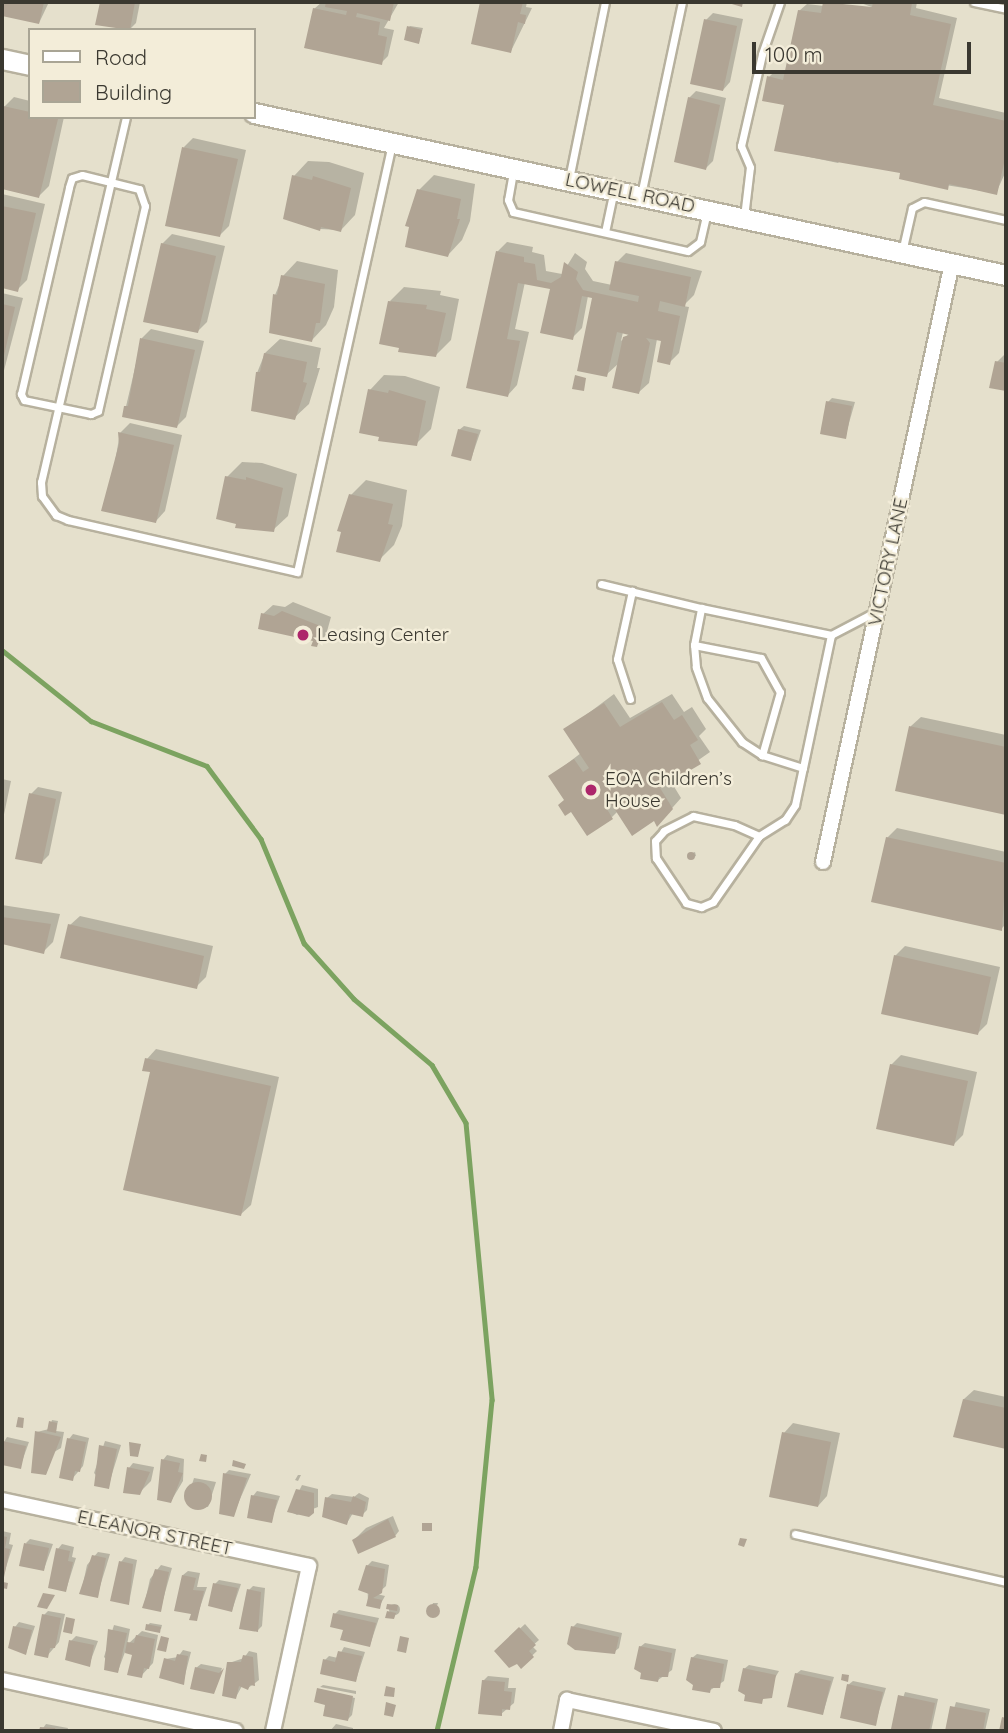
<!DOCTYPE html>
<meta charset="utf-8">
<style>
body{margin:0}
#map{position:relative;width:1008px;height:1733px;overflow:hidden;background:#e5e0cc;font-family:Quicksand,sans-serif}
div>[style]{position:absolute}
.shadow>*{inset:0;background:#0003}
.round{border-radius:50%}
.stream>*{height:4.5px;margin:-2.25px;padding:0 2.25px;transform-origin:2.25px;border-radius:2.25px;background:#7ca360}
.building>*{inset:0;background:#b0a494}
.roads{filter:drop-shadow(2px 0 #b7b19e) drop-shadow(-2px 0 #b7b19e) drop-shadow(0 2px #b7b19e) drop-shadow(0 -2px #b7b19e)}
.lane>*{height:7px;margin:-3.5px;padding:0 3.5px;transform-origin:3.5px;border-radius:3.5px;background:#fff}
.street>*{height:14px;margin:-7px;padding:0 7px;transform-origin:7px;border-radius:7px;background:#fff}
.secondary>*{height:19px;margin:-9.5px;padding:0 9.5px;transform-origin:9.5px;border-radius:9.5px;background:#fff}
.dots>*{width:19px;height:19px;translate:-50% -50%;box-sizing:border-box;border:4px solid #f3edd9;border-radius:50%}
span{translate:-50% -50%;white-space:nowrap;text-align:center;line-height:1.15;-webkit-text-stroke:5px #f3edd9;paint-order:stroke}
.street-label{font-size:19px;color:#3a3830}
.poi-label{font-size:19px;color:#3a3830}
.left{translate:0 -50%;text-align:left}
.frame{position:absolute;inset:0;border:4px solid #3a3830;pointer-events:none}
.legend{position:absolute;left:28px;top:28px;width:228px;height:91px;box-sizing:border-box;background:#f3edd9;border:2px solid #a9a595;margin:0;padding:9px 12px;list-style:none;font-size:21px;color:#3a3830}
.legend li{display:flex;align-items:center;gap:14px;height:35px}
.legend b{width:35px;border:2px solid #a9a595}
.scale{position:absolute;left:752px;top:42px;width:219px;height:32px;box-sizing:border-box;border:4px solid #3a3830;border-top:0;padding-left:9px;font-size:21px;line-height:24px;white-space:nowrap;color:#3a3830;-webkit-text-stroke:5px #f3edd9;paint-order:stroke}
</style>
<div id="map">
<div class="shadow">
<div style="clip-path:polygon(2px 2px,49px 2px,39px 23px,2px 14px)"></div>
<div style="clip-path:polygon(102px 2px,140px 2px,136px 23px,129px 30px,97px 23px)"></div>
<div style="clip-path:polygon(322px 2px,399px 2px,384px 28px,394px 30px,388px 56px,381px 63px,314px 9px)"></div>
<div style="clip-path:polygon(482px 2px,527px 2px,526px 7px,532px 8px,511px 51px,473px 43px)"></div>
<div style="clip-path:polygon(825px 2px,880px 10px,858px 2px,917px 2px,916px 8px,957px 18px,939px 98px,1006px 113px,1006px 171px,996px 193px,901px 178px,902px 172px,842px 159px,838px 163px,776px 150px,786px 104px,769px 77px,776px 70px,786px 72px,799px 11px,807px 4px,824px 6px)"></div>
<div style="clip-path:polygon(713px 13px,743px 19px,730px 82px,723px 90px,706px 20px)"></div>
<div style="clip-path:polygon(410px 26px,423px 28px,419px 42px,409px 27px)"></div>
<div style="clip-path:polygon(696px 91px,726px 98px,713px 161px,706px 168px,689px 98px)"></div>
<div style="clip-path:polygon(14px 97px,30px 101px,30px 117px,64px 117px,49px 186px,39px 196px,2px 187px,2px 119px,4px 107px)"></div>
<div style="clip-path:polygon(193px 138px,246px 150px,229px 226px,220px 235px,184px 147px)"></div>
<div style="clip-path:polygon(308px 161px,329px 162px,364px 173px,355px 215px,341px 230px,320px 229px,294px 176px)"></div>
<div style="clip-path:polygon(434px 175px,475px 184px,470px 221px,462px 240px,448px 255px,419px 190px)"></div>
<div style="clip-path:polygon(2px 194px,45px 204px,27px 280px,17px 290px,2px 286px)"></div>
<div style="clip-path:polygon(172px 234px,225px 246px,207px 322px,198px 331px,162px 244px)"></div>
<div style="clip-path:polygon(evenodd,507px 242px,533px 247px,532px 252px,544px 255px,546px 271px,562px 274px,575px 253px,587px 262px,585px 269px,593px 281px,612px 285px,617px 262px,626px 253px,702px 271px,694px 295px,683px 306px,689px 307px,679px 353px,669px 363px,663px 340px,657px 339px,649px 383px,639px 392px,619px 363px,606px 375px,594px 297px,588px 296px,582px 328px,572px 338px,552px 288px,525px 282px,515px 329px,529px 332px,517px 385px,508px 395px,497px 252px,507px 242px,623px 332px,630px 333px,621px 341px,623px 332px)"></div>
<div style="clip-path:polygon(297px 261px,338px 270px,334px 307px,326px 325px,312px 340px,275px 295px,283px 276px)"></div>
<div style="clip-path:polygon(404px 287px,441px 291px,440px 295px,459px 299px,451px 340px,436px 355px,390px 301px)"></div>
<div style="clip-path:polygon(2px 293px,23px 298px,2px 378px)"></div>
<div style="clip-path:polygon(151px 329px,204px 341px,186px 417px,177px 426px,124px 415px,142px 338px)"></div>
<div style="clip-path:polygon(280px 339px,321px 348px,317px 368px,320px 368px,309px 404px,294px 418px,257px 373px,265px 353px)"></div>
<div style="clip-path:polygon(1004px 355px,1006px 355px,1006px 390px,992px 386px,997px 362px)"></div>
<div style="clip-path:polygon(384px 375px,405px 376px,440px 387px,431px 429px,416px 444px,381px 436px,370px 390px)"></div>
<div style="clip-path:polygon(832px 398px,855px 402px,845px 437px,828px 402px)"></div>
<div style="clip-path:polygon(130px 423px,182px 435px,165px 511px,156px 521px,109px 496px,120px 433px)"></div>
<div style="clip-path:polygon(464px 426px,481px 430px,471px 459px,459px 430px)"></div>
<div style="clip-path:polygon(242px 462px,262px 463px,297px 474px,288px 516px,273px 530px,227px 477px)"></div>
<div style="clip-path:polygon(366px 480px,407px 490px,402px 526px,394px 545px,379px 560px,351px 495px)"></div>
<div style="clip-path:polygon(293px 602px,331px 617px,326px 635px,317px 645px,315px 640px,263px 614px,273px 605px,285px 607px)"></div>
<div style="clip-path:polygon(614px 694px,630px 718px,672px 694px,684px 712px,692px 707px,706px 729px,699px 736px,710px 752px,670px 780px,681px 798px,658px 824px,654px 819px,618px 811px,612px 817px,565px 799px,551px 776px,581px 753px,566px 730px)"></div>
<div style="clip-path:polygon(921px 717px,1006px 735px,1006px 813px,897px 789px,911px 726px)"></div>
<div style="clip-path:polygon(2px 779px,11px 781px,2px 824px)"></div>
<div style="clip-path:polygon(38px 787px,62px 792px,49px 855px,42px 862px,31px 794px)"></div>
<div style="clip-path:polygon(897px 828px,1006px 852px,1006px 924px,1001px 929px,887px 838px)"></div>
<div style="clip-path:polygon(695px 852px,696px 856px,691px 858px,690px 854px)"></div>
<div style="clip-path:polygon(2px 905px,60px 914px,53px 942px,43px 952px,2px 942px)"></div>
<div style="clip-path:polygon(80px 916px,213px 946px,206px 977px,196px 987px,70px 925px)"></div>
<div style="clip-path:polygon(905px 946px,1000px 967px,987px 1024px,978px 1033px,895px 956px)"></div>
<div style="clip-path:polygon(156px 1049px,279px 1077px,251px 1205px,241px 1214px,152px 1071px,147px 1059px)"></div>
<div style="clip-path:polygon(901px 1055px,977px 1072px,963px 1135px,953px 1145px,891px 1065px)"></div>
<div style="clip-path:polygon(974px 1390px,1006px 1397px,1006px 1447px,956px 1436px,964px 1399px)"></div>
<div style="clip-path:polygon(52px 1420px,58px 1421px,56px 1431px,64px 1432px,61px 1448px,54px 1452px,46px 1474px,37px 1432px,49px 1429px)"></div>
<div style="clip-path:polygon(793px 1423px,840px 1433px,827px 1496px,818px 1506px,784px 1433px)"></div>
<div style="clip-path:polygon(73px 1434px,89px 1438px,83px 1466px,72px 1479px,69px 1439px)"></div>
<div style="clip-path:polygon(7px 1437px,29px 1442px,20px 1467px,2px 1463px,2px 1445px)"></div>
<div style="clip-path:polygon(105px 1441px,121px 1445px,108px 1487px,94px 1473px)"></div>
<div style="clip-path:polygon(167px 1455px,184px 1459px,183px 1481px,171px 1501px,163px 1460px)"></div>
<div style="clip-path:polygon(133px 1463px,154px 1467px,151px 1481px,139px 1493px,129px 1468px)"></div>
<div style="clip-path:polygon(229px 1470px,251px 1474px,233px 1515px,225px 1474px)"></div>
<div style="clip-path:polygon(298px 1475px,301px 1475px,298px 1481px,295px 1480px)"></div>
<div style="clip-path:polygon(194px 1478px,216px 1482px,208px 1507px,186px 1503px)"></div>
<div style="clip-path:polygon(302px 1485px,318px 1489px,318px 1507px,297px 1515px,289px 1511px)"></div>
<div style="clip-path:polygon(257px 1491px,280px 1496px,271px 1521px,253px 1496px)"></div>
<div style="clip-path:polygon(359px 1493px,369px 1498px,367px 1510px,362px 1515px,353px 1513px,347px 1523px,327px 1498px,332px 1494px,354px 1497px)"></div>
<div style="clip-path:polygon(393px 1516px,399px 1531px,395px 1536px,354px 1540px,366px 1528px)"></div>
<div style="clip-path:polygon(2px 1531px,11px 1533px,9px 1544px,13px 1545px,3px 1577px)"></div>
<div style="clip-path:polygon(30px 1539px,53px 1544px,44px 1569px,26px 1543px)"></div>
<div style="clip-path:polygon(62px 1544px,74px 1547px,72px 1557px,76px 1558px,66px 1590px,58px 1549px)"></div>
<div style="clip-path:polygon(98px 1552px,110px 1554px,97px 1596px,81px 1593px,87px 1565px)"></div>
<div style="clip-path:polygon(125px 1557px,137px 1560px,129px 1603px,121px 1562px)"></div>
<div style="clip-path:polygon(372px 1561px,389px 1565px,386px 1586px,377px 1594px,385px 1596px,379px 1607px,368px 1605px,367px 1566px)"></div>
<div style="clip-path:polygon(161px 1565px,172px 1568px,160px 1610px,144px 1606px,150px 1579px)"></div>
<div style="clip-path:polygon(188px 1571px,200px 1573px,197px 1587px,207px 1587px,196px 1619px,183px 1575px)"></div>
<div style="clip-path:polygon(219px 1580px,241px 1584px,232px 1610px,215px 1584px)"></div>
<div style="clip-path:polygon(253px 1586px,265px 1588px,262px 1626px,258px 1630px,249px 1590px)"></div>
<div style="clip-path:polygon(433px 1603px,438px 1603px,433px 1616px,429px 1615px)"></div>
<div class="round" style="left:388.5px;top:1603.5px;width:11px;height:11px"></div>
<div style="clip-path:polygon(339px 1610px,379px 1618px,370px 1645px,335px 1614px)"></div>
<div style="clip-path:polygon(48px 1611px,65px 1614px,59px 1642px,47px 1656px,44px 1615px)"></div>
<div style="clip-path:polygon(19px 1622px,35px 1626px,26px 1653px,15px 1627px)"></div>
<div style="clip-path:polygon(150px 1623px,162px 1625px,161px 1629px,148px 1625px)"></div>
<div style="clip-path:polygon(577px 1623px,622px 1633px,619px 1648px,614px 1652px,573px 1627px)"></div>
<div style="clip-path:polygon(525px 1624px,539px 1640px,532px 1646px,537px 1651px,521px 1666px,496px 1651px)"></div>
<div style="clip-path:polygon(114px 1625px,130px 1629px,127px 1645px,142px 1631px,158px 1635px,153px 1663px,141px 1676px,134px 1654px,125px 1652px,118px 1671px,104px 1657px)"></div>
<div style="clip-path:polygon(76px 1636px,98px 1641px,89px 1665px,71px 1641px)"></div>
<div style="clip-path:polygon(645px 1643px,676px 1649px,672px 1670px,658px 1680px,640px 1647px)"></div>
<div style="clip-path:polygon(344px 1647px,365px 1652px,356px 1680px,325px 1660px,329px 1656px,338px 1658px)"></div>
<div style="clip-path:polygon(183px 1650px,191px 1652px,183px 1683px,166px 1659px,178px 1657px)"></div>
<div style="clip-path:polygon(249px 1651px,257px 1653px,259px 1680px,248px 1688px,242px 1686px,236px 1697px,229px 1663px,244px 1658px)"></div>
<div style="clip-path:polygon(697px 1654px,728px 1660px,724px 1681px,709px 1691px,692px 1658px)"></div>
<div style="clip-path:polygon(201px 1664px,222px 1668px,214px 1692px,196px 1668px)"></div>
<div style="clip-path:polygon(749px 1665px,779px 1671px,761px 1702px,744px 1669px)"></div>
<div style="clip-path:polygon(801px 1670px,834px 1677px,823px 1713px,796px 1674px)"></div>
<div style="clip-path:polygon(488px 1676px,509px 1678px,508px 1688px,516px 1688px,514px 1703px,501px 1714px,483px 1681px)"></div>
<div style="clip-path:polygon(853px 1681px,886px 1688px,875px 1724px,848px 1685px)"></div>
<div style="clip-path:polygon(323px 1685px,356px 1691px,356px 1694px,320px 1687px)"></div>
<div style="clip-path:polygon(318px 1689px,355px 1698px,352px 1715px,347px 1720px,325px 1715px,327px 1703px,316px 1701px)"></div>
<div style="clip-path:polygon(905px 1692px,938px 1699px,931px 1731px,893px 1728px)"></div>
<div style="clip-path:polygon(956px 1702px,990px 1709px,985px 1731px,947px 1731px)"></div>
<div style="clip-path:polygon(46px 1724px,68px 1728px,67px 1731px,41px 1731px)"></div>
<div style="clip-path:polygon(336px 1724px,353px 1728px,353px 1731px,330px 1731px)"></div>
</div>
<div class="stream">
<div style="left:2px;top:650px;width:114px;rotate:38.6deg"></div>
<div style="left:91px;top:721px;width:124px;rotate:21.2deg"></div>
<div style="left:207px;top:766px;width:91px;rotate:53.5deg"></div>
<div style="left:261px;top:839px;width:113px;rotate:67.5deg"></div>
<div style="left:304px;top:943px;width:75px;rotate:48.2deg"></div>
<div style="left:354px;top:999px;width:102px;rotate:40.2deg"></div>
<div style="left:432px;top:1065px;width:67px;rotate:59.6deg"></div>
<div style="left:466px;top:1123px;width:278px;rotate:84.6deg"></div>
<div style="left:492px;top:1400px;width:168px;rotate:95.5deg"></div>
<div style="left:476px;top:1567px;width:169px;rotate:103.4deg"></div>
</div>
<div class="building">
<div style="clip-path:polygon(2px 2px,44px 2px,39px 24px,2px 16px)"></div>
<div style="clip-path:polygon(100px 2px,135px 2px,130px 30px,95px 25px)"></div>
<div style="clip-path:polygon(326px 2px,394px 2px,390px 21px,357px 13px,356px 17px,380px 22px,378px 35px,387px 37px,382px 65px,304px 48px,313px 8px,346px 15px,347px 11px,325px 7px)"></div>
<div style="clip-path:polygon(480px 2px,523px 2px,520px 14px,526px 15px,525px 24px,518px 22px,511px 53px,471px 44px)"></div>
<div style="clip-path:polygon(725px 2px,743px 2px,742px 7px)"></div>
<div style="clip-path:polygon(823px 2px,872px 7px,873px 2px,907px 2px,912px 3px,910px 15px,951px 24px,933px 105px,1006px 121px,1006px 154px,997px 195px,949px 184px,948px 190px,899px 179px,900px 173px,774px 151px,784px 105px,762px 101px,767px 76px,783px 80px,798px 10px,821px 13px)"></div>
<div style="clip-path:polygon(704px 19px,737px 26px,723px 91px,690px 84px)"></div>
<div style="clip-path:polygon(407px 26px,422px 30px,419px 44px,404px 40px)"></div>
<div style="clip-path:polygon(688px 97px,720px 105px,706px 170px,674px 162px)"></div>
<div style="clip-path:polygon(3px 106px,30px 112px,30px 117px,58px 119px,39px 198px,2px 189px)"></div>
<div style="clip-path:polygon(182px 147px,238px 159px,220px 237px,165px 226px)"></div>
<div style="clip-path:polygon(292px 175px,312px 180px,313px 176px,351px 188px,341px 232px,321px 227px,320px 231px,283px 219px)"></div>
<div style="clip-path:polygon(417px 189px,461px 199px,457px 219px,460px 219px,448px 257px,405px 247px,409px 227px,405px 226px)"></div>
<div style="clip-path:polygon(2px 206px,36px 213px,18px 292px,2px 288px)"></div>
<div style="clip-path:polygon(161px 243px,216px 256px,198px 333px,143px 322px)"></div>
<div style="clip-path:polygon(496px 251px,524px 257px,524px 262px,535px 264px,537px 280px,551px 283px,561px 277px,564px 262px,578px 272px,576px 279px,583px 290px,638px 302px,639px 296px,609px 290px,615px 261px,691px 277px,685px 307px,660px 301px,658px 311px,680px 316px,670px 365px,657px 362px,661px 341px,646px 338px,650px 343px,639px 394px,612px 388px,623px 337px,629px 335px,617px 332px,607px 377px,577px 371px,592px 298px,582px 296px,573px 340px,540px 333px,550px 289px,518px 283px,507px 339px,520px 341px,508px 397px,466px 388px)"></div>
<div style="clip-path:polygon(281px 275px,325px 284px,320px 323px,316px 323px,312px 342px,269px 333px,273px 294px,277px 295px)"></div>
<div style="clip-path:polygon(388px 301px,427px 305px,426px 309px,446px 313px,436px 357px,398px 352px,399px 348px,379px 344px)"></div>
<div style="clip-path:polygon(2px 304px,15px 307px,3px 360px,2px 359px)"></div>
<div style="clip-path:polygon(140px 338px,195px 350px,177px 428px,122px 417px,124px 406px,128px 406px)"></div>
<div style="clip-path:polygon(264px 353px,307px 362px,303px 382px,307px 383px,295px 420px,251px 411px,256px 372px,260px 372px)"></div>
<div style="clip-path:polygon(995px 361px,1006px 363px,1006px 391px,989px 388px)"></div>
<div style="clip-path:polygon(575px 375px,586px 378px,584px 391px,572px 389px)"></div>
<div style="clip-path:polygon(368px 389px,388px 393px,389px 390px,426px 401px,417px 446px,378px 441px,379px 437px,359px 433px)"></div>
<div style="clip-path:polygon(826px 401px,852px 406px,846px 439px,820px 434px)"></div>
<div style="clip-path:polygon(458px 429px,478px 434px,471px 461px,451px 456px)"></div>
<div style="clip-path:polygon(118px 432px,174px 445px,156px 523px,101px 511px,119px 444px)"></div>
<div style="clip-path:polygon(225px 476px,246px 480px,246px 477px,283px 488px,274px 532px,235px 528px,236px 524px,216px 519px)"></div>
<div style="clip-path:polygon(349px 494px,393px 504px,388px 524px,393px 525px,380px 562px,336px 552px,341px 532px,337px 531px)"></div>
<div style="clip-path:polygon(282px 611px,323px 627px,317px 647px,311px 646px,313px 641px,258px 629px,261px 613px,274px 616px)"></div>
<div style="clip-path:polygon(662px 702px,674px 720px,682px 715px,698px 740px,690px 745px,701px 764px,660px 788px,673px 809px,657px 827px,654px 821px,632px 836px,610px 802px,605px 806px,613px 819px,587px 836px,571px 812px,565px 816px,558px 805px,564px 800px,548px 776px,574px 759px,583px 772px,589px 768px,563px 729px,604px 703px,620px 727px)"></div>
<div style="clip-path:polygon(909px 726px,1006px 747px,1006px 815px,895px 791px)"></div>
<div style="clip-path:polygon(29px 793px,56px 799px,42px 864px,15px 859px)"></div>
<div style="clip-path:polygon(886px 837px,1006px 863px,1002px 931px,871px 902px)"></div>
<div class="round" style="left:687px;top:852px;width:8px;height:8px"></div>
<div style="clip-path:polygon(2px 917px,51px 924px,44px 954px,2px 944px)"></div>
<div style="clip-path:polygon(68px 924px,204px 956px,197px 989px,60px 958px)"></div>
<div style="clip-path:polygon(894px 955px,991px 977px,978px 1035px,881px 1014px)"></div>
<div style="clip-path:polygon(145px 1058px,271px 1086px,241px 1216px,123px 1190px,150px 1072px,142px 1071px)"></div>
<div style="clip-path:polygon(890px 1064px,968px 1081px,954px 1146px,876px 1129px)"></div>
<div style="clip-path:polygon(963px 1399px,1006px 1408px,1006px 1449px,953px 1437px)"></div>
<div style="clip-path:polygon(18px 1417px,24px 1418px,23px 1428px,16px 1427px)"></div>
<div style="clip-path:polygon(49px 1421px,57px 1423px,56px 1433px,47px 1431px)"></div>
<div style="clip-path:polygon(35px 1431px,61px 1437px,46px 1475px,31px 1473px)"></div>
<div style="clip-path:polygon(782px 1432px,831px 1442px,818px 1507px,769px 1497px)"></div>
<div style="clip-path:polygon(67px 1438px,86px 1442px,80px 1472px,75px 1471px,73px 1481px,59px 1478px)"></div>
<div style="clip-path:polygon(2px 1441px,26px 1446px,21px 1469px,2px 1465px)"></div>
<div style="clip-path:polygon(129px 1442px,141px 1444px,138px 1457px,130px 1456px)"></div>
<div style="clip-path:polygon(99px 1445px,117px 1449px,109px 1489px,94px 1486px)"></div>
<div style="clip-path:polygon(201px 1454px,207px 1455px,206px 1462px,199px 1461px)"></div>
<div style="clip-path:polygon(161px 1459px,180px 1463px,178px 1472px,183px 1473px,171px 1503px,157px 1500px)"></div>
<div style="clip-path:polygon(233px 1460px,246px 1464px,244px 1469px,232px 1466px)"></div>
<div style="clip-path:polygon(127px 1467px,150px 1472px,140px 1495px,123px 1493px)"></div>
<div style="clip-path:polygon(223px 1473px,247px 1478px,234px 1517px,219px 1514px)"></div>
<div class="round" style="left:184px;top:1482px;width:28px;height:28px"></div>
<div style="clip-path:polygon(296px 1489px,314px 1493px,314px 1513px,309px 1517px,287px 1512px)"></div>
<div style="clip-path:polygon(251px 1495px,277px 1500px,272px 1523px,247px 1518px)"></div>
<div style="clip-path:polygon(353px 1496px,366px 1502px,363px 1517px,350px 1514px,347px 1525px,322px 1517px,325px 1497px,351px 1502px)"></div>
<div style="clip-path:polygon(388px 1519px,396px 1537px,358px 1554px,352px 1540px)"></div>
<div style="clip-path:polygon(422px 1523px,432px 1523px,432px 1531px,422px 1531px)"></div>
<div style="clip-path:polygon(2px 1536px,7px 1537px,5px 1548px,10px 1549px,3px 1582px,8px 1583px,7px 1589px,2px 1588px)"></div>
<div style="clip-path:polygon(740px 1538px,747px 1539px,744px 1547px,738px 1545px)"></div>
<div style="clip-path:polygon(24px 1543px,49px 1548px,44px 1571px,19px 1566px)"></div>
<div style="clip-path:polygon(56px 1548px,70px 1551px,68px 1561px,73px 1562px,66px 1592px,48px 1588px)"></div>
<div style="clip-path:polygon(92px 1555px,106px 1558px,98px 1598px,79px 1594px)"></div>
<div style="clip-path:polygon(119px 1561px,133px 1564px,129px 1605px,110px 1601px)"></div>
<div style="clip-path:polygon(366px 1565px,385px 1569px,382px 1593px,373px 1598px,382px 1600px,380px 1609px,366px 1606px,369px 1594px,358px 1590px)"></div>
<div style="clip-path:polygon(155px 1569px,169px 1572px,161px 1612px,142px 1608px)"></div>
<div style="clip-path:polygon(182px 1575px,196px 1578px,193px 1590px,204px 1591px,197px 1621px,189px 1620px,191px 1614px,174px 1611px)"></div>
<div style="clip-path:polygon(213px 1583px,238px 1588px,232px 1612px,208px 1606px)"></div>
<div style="clip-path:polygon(247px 1589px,261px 1592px,258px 1632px,239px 1629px)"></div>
<div style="clip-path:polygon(43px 1593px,55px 1595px,47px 1609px,37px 1607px)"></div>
<div style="clip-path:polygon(387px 1604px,398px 1605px,397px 1611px,386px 1609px)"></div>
<div class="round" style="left:426px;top:1604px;width:14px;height:14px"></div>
<div style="clip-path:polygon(387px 1611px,396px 1613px,394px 1619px,385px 1618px)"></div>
<div style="clip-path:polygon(333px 1613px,376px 1623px,370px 1647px,340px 1640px,343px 1630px,330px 1627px)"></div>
<div style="clip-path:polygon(42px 1614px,61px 1618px,55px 1648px,50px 1648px,48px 1658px,34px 1655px)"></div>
<div style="clip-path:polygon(66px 1617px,75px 1619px,72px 1634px,63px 1632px)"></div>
<div style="clip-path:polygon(146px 1624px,161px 1627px,160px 1633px,145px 1630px)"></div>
<div style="clip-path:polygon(13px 1626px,32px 1630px,26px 1655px,8px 1648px)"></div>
<div style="clip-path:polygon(571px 1626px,619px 1637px,615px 1654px,575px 1650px,567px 1644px)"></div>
<div style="clip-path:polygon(519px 1627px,536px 1645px,529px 1651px,534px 1657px,521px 1669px,517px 1664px,509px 1668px,494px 1651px)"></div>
<div style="clip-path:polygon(108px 1629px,127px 1633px,118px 1673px,104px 1670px)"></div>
<div style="clip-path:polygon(136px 1635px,155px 1639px,149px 1669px,144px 1668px,142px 1678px,127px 1675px,132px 1655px,125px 1653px,127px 1642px,134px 1643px)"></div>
<div style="clip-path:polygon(161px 1636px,169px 1638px,166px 1652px,157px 1650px)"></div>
<div style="clip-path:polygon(400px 1636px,409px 1638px,406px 1653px,397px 1651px)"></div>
<div style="clip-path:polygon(69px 1640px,94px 1645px,90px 1667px,65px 1660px)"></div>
<div style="clip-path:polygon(639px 1646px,672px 1653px,668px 1677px,659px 1677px,658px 1682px,640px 1679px,641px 1673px,634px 1669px)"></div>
<div style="clip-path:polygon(338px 1651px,362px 1656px,356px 1682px,320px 1674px,323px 1659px,335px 1662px)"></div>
<div style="clip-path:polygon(177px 1654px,188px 1656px,184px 1685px,159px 1678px,164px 1658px,175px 1661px)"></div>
<div style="clip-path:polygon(243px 1655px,253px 1657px,255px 1686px,250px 1685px,248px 1690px,239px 1686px,236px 1699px,222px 1696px,227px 1662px,241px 1662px)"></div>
<div style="clip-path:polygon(691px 1657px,724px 1664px,720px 1688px,711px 1688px,710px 1693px,692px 1690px,693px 1685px,686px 1680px)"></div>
<div style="clip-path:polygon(195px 1667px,219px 1673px,224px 1668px,214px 1694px,190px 1689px)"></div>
<div style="clip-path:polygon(743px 1668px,776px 1675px,772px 1698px,763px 1699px,762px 1704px,744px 1701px,745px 1695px,738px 1691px)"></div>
<div style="clip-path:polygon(795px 1673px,831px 1681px,823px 1715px,787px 1707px)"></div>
<div style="clip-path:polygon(842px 1674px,849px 1675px,848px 1682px,841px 1680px)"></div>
<div style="clip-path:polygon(482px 1680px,505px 1682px,504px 1691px,512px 1692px,510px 1710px,502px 1709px,502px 1716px,478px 1714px)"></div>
<div style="clip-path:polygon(847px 1684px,883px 1692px,876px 1726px,840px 1718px)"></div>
<div style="clip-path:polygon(386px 1686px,395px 1688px,394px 1697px,384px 1696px)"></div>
<div style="clip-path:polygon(317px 1688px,353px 1696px,348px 1721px,323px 1716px,325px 1705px,314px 1702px)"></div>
<div style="clip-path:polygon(898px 1695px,935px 1703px,929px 1731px,891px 1729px)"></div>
<div style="clip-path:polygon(386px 1702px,396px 1705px,393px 1717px,384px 1715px)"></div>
<div style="clip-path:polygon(950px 1706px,986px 1713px,983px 1731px,945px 1731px)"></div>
<div style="clip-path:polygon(1002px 1717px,1006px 1718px,1006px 1731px,999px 1731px)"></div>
<div style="clip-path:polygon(40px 1727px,55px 1728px,56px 1731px,39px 1731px)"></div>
</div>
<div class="roads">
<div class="lane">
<div style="left:974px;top:2px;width:33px;rotate:12deg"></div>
<div style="left:126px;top:117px;width:375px;rotate:103.1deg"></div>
<div style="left:41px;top:482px;width:14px;rotate:86deg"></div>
<div style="left:42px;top:496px;width:24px;rotate:54deg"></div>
<div style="left:56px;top:515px;width:13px;rotate:23deg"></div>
<div style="left:68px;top:520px;width:235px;rotate:12.8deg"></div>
<div style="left:297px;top:572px;width:438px;rotate:-77.5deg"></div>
<div style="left:513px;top:172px;width:28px;rotate:100deg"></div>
<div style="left:508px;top:200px;width:13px;rotate:67deg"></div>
<div style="left:513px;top:212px;width:179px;rotate:12.6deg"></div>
<div style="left:688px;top:251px;width:15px;rotate:-37deg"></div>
<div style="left:700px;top:242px;width:32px;rotate:-77deg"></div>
<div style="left:82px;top:175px;width:59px;rotate:13.8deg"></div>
<div style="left:139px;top:189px;width:18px;rotate:71deg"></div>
<div style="left:145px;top:206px;width:210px;rotate:102.9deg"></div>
<div style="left:98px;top:411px;width:8px;rotate:157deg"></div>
<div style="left:91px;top:414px;width:68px;rotate:-168.2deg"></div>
<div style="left:24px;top:400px;width:7px;rotate:-117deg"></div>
<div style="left:21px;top:394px;width:212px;rotate:-76.9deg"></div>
<div style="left:69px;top:187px;width:9px;rotate:-72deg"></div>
<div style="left:72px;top:178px;width:10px;rotate:-17deg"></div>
<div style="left:569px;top:179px;width:181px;rotate:-78.5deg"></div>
<div style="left:641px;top:195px;width:197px;rotate:-78deg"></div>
<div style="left:744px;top:217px;width:50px;rotate:-83.2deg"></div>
<div style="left:750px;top:167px;width:23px;rotate:-113deg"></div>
<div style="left:741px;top:146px;width:94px;rotate:-77.1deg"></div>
<div style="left:762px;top:54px;width:55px;rotate:-70.9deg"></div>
<div style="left:605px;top:232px;width:40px;rotate:-78deg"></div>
<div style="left:902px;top:252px;width:45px;rotate:-77.2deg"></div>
<div style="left:912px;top:208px;width:13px;rotate:-27deg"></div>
<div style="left:924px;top:202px;width:84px;rotate:12.4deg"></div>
<div style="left:601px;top:584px;width:103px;rotate:13.5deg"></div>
<div style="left:831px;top:635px;width:136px;rotate:101.9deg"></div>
<div style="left:803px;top:768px;width:43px;rotate:-162.4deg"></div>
<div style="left:762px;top:755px;width:24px;rotate:-147deg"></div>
<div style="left:742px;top:742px;width:56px;rotate:-128.5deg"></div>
<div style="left:707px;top:698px;width:33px;rotate:-110deg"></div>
<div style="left:696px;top:667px;width:22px;rotate:-95deg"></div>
<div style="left:694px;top:645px;width:38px;rotate:-79deg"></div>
<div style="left:701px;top:608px;width:133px;rotate:11.7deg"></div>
<div style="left:831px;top:635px;width:52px;rotate:-27.6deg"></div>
<div style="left:694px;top:645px;width:68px;rotate:11deg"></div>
<div style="left:761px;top:658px;width:39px;rotate:61deg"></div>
<div style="left:780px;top:692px;width:66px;rotate:105.9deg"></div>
<div style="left:630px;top:699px;width:42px;rotate:-108deg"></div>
<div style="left:617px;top:659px;width:70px;rotate:-77.6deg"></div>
<div style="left:759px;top:836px;width:27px;rotate:-156deg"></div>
<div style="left:734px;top:825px;width:42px;rotate:-167.6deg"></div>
<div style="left:693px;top:816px;width:33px;rotate:153deg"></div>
<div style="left:664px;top:831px;width:13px;rotate:132deg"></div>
<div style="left:655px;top:841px;width:17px;rotate:87deg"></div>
<div style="left:656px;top:858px;width:54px;rotate:56.3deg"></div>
<div style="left:686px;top:903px;width:16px;rotate:15deg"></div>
<div style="left:701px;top:907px;width:13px;rotate:-23deg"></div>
<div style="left:713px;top:902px;width:80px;rotate:-55.1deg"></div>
<div style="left:759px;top:836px;width:31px;rotate:-32deg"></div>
<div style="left:785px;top:820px;width:18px;rotate:-56deg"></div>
<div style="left:795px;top:805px;width:38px;rotate:-78deg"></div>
<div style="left:795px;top:1534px;width:216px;rotate:12.8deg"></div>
</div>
<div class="street">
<div style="left:823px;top:862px;width:613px;rotate:-77.85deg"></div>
<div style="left:2px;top:1500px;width:314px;rotate:12.1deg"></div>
<div style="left:309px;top:1566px;width:169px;rotate:102.3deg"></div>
<div style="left:2px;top:1680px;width:239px;rotate:12.3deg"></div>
<div style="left:561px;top:1731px;width:32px;rotate:-79deg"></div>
<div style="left:567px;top:1700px;width:150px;rotate:11.9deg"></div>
</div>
<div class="secondary">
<div style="left:2px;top:59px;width:29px;rotate:12deg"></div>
<div style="left:254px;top:113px;width:769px;rotate:12.16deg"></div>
</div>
</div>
<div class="dots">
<div style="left:303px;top:635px;background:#ad266b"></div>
<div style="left:591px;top:790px;background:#ad266b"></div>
</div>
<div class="street-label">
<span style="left:630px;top:193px;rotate:12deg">LOWELL ROAD</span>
<span style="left:888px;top:562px;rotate:-78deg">VICTORY LANE</span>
<span style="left:155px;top:1533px;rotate:12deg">ELEANOR STREET</span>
</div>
<div class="poi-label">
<span class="left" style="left:317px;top:635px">Leasing Center</span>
<span class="left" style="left:605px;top:790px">EOA Children’s<br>House</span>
</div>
<div class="frame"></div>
<ul class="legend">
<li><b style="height:9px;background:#fff"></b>Road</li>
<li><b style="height:19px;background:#b0a494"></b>Building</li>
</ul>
<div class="scale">100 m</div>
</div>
